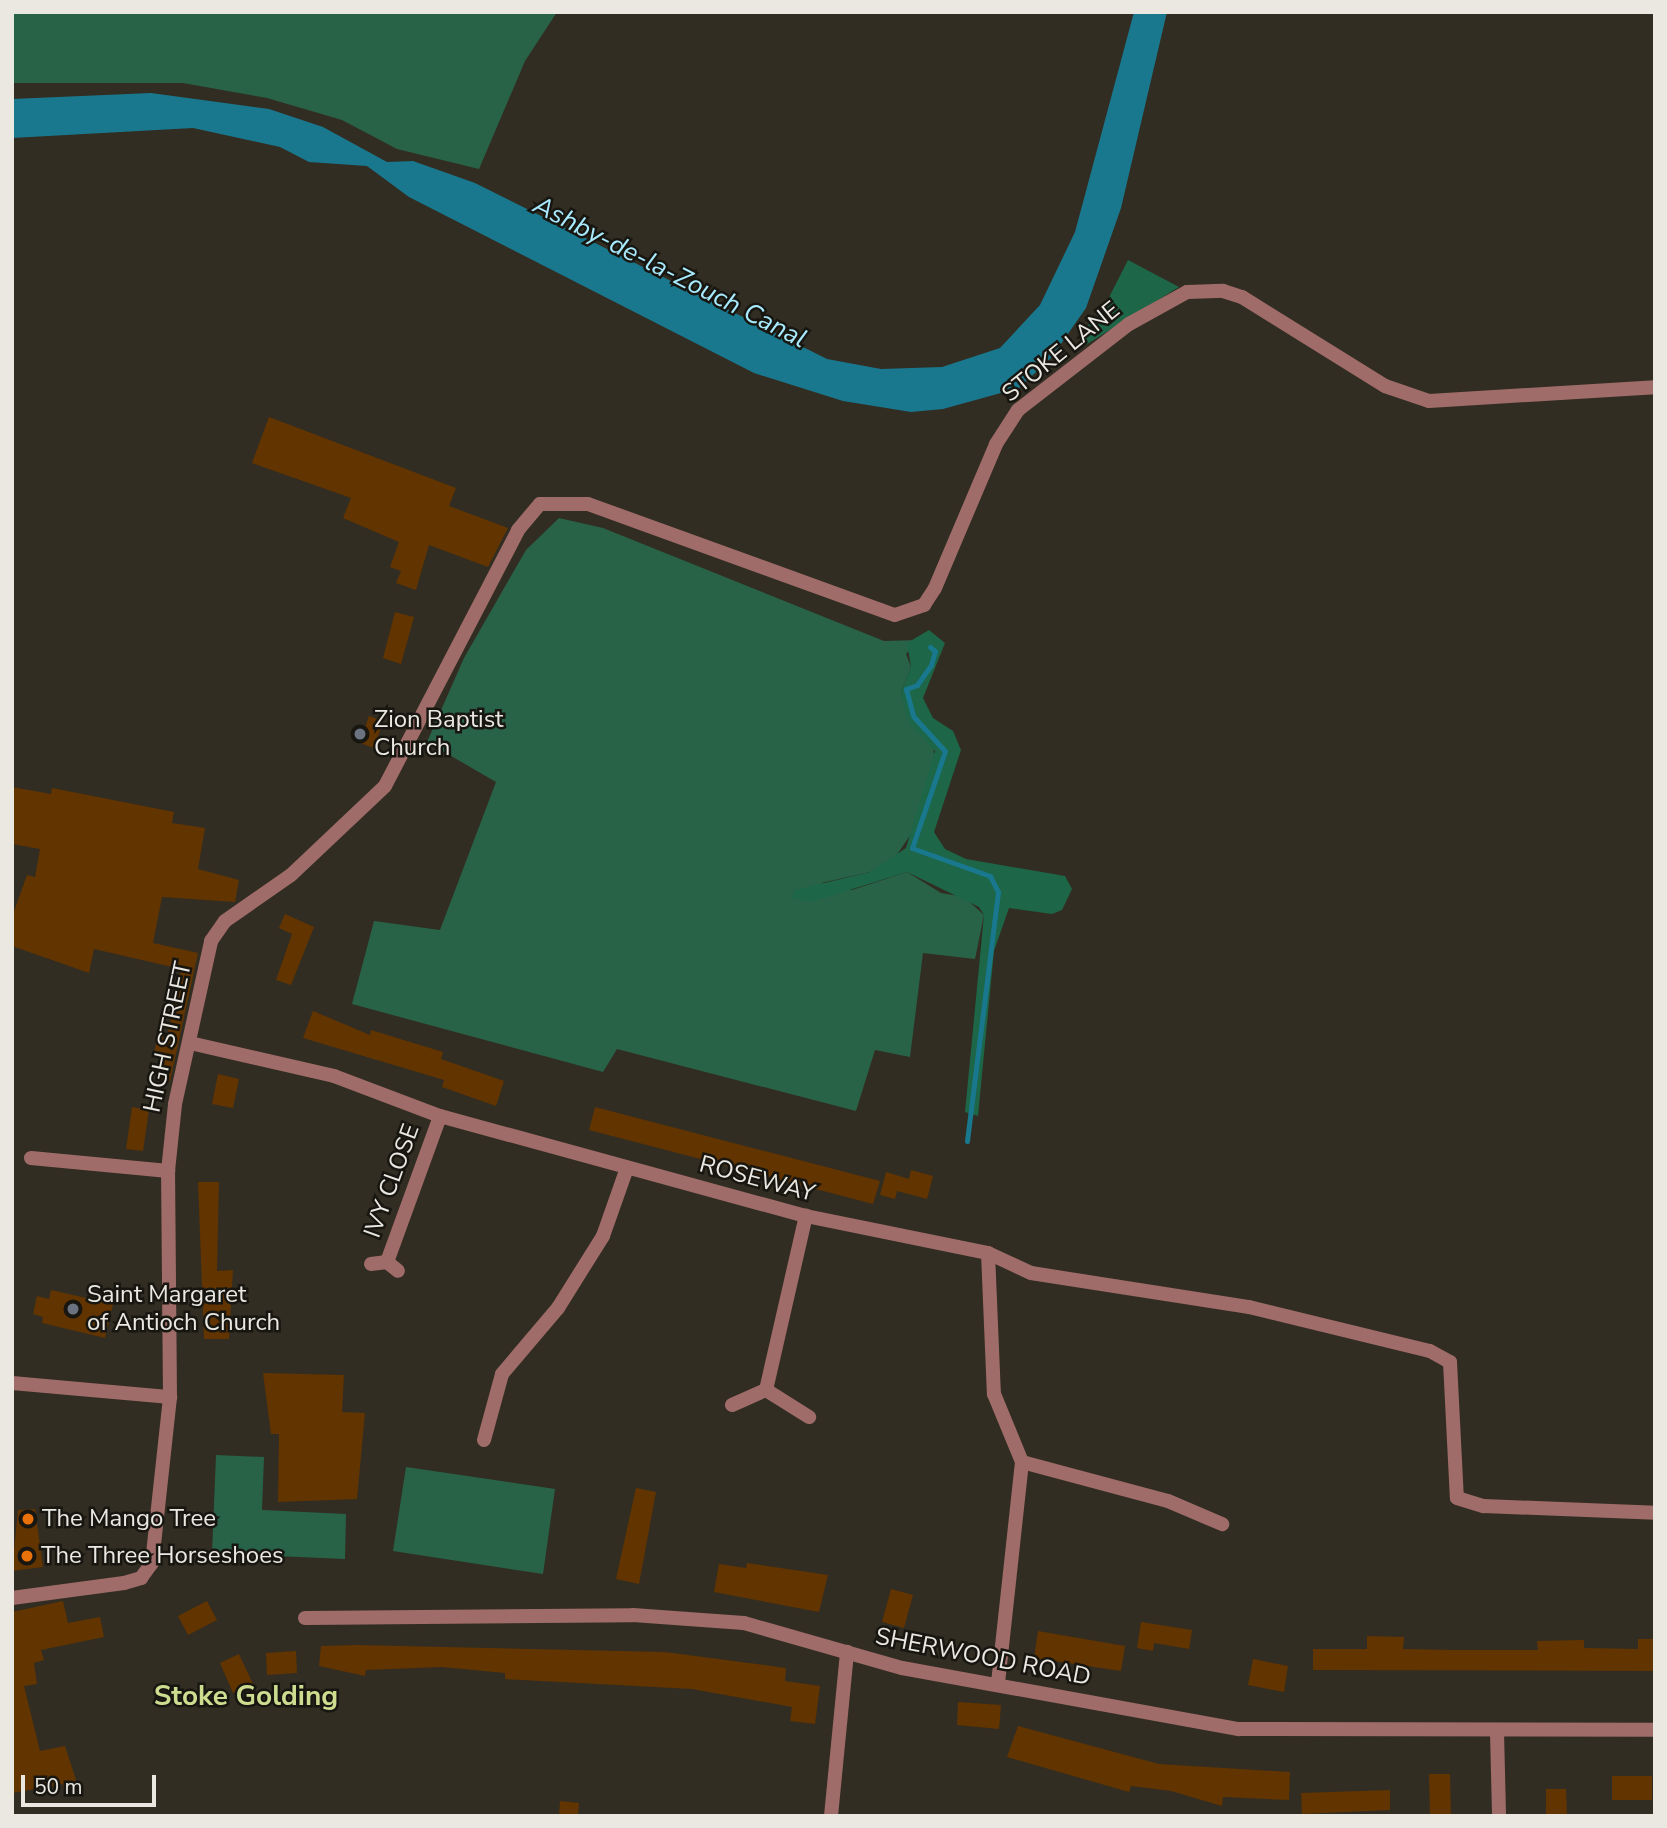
<!DOCTYPE html>
<style>
body{margin:0}
#map{position:relative;width:1667px;height:1828px;overflow:hidden;background:#322d22;font-family:"Nunito Sans",sans-serif}
div>[style]{position:absolute}
.green>*{inset:0;background:#286348}
.forest>*{inset:0;background:#1d6647}
.water>*{inset:0;background:#19788e}
.stream>*{height:5px;margin:-2.5px;padding:0 2.5px;transform-origin:2.5px;border-radius:2.5px;background:#19788e}
.building>*{inset:0;background:#623400}
.street>*{height:14px;margin:-7px;padding:0 7px;transform-origin:7px;border-radius:7px;background:#a06c69}
.dots>*{width:19px;height:19px;translate:-50% -50%;box-sizing:border-box;border:4px solid #181611;border-radius:50%}
span{translate:-50% -50%;white-space:nowrap;text-align:center;line-height:1.15;-webkit-text-stroke:5px #181611;paint-order:stroke}
.street-label{font-size:24px;color:#ebe8e1}
.poi-label{font-size:24px;color:#ebe8e1}
.left{translate:0 -50%;text-align:left}
.water-label{font-size:26px;color:#a9ebfe;font-style:italic}
.quarter-label{font-size:28px;color:#cddc8f;font-weight:700}
.frame{position:absolute;inset:0;border:14px solid #ebe8e1;pointer-events:none}
.scale{position:absolute;left:21px;top:1775px;width:135px;height:32px;box-sizing:border-box;border:4px solid #ebe8e1;border-top:0;padding-left:9px;font-size:21px;line-height:24px;white-space:nowrap;color:#ebe8e1;-webkit-text-stroke:5px #181611;paint-order:stroke}
</style>
<div id="map">
<div class="green">
<div style="clip-path:polygon(12px 12px,557px 12px,525px 61px,479px 169px,397px 149px,342px 120px,267px 98px,183px 83px,12px 83px)"></div>
<div style="clip-path:polygon(559px 518px,603px 528px,884px 641px,919px 640px,906px 654px,911px 667px,901px 693px,922px 736px,933px 744px,935px 764px,913px 831px,894px 859px,870px 872px,821px 883px,852px 890px,907px 872px,941px 893px,964px 897px,984px 915px,975px 959px,923px 953px,910px 1057px,875px 1050px,856px 1111px,617px 1049px,603px 1072px,352px 1004px,374px 921px,440px 930px,496px 782px,427px 742px,464px 658px,526px 550px)"></div>
<div style="clip-path:polygon(216px 1455px,264px 1457px,262px 1510px,346px 1514px,345px 1559px,212px 1553px)"></div>
<div style="clip-path:polygon(406px 1467px,555px 1489px,543px 1574px,393px 1551px)"></div>
</div>
<div class="forest">
<div style="clip-path:polygon(1128px 260px,1179px 287px,1084px 346px,1084px 329px,1101px 313px)"></div>
<div style="clip-path:polygon(929px 630px,945px 643px,923px 698px,933px 718px,953px 731px,961px 750px,934px 832px,945px 849px,966px 859px,1065px 876px,1072px 889px,1062px 910px,1052px 914px,1009px 908px,994px 951px,978px 1116px,965px 1112px,984px 915px,979px 907px,907px 872px,811px 902px,791px 898px,795px 890px,870px 872px,906px 848px,935px 751px,909px 723px,901px 693px,911px 667px,907px 643px)"></div>
</div>
<div class="water">
<div style="clip-path:polygon(1134px 12px,1167px 12px,1121px 208px,1086px 308px,1051px 358px,1019px 388px,943px 409px,911px 412px,843px 401px,754px 373px,409px 197px,367px 166px,309px 162px,280px 147px,193px 128px,12px 138px,12px 99px,151px 93px,269px 109px,323px 127px,387px 162px,413px 161px,475px 183px,827px 359px,881px 369px,942px 367px,1000px 348px,1040px 305px,1075px 232px)"></div>
</div>
<div class="stream">
<div style="left:930px;top:647px;width:6px;rotate:39deg"></div>
<div style="left:935px;top:651px;width:15px;rotate:106deg"></div>
<div style="left:931px;top:665px;width:24px;rotate:125deg"></div>
<div style="left:917px;top:685px;width:12px;rotate:160deg"></div>
<div style="left:906px;top:689px;width:28px;rotate:75deg"></div>
<div style="left:913px;top:716px;width:47px;rotate:47.6deg"></div>
<div style="left:945px;top:751px;width:102px;rotate:108.8deg"></div>
<div style="left:912px;top:848px;width:83px;rotate:19.7deg"></div>
<div style="left:990px;top:876px;width:18px;rotate:63deg"></div>
<div style="left:998px;top:892px;width:251px;rotate:97.1deg"></div>
</div>
<div class="building">
<div style="clip-path:polygon(269px 417px,456px 488px,449px 506px,508px 528px,488px 567px,429px 545px,416px 590px,396px 583px,401px 571px,390px 567px,399px 542px,343px 518px,351px 498px,252px 463px)"></div>
<div style="clip-path:polygon(395px 612px,414px 617px,401px 664px,383px 658px)"></div>
<div style="clip-path:polygon(369px 716px,383px 721px,374px 748px,360px 743px)"></div>
<div style="clip-path:polygon(12px 787px,51px 794px,52px 788px,174px 812px,172px 823px,205px 828px,198px 869px,239px 880px,235px 902px,162px 897px,153px 943px,198px 953px,170px 1081px,159px 1079px,164px 1056px,154px 1053px,158px 1036px,167px 1038px,181px 969px,94px 949px,89px 973px,12px 946px,12px 917px,27px 875px,35px 877px,40px 849px,12px 844px)"></div>
<div style="clip-path:polygon(285px 914px,314px 927px,291px 985px,276px 980px,292px 934px,279px 928px)"></div>
<div style="clip-path:polygon(313px 1011px,370px 1035px,371px 1030px,443px 1052px,441px 1059px,504px 1081px,496px 1106px,442px 1087px,444px 1080px,303px 1038px)"></div>
<div style="clip-path:polygon(218px 1074px,239px 1079px,233px 1108px,212px 1104px)"></div>
<div style="clip-path:polygon(132px 1107px,149px 1110px,143px 1151px,126px 1149px)"></div>
<div style="clip-path:polygon(595px 1107px,880px 1181px,873px 1204px,589px 1130px)"></div>
<div style="clip-path:polygon(911px 1170px,933px 1176px,927px 1199px,897px 1191px,895px 1199px,880px 1195px,886px 1172px,909px 1179px)"></div>
<div style="clip-path:polygon(198px 1182px,219px 1182px,217px 1271px,233px 1270px,229px 1339px,204px 1339px)"></div>
<div style="clip-path:polygon(51px 1290px,113px 1304px,105px 1338px,42px 1323px,43px 1317px,33px 1314px,37px 1296px,49px 1299px)"></div>
<div style="clip-path:polygon(263px 1373px,344px 1375px,342px 1412px,365px 1413px,357px 1499px,278px 1502px,279px 1434px,271px 1434px)"></div>
<div style="clip-path:polygon(636px 1488px,656px 1492px,639px 1584px,616px 1579px)"></div>
<div style="clip-path:polygon(35px 1509px,43px 1567px,12px 1571px,18px 1510px)"></div>
<div style="clip-path:polygon(747px 1563px,828px 1575px,819px 1612px,714px 1592px,719px 1564px,746px 1568px)"></div>
<div style="clip-path:polygon(891px 1589px,913px 1595px,904px 1628px,882px 1622px)"></div>
<div style="clip-path:polygon(63px 1601px,68px 1623px,100px 1617px,104px 1637px,41px 1650px,44px 1660px,34px 1663px,37px 1684px,24px 1686px,40px 1751px,65px 1746px,80px 1792px,65px 1795px,63px 1784px,12px 1793px,12px 1612px)"></div>
<div style="clip-path:polygon(207px 1601px,217px 1620px,188px 1635px,178px 1616px)"></div>
<div style="clip-path:polygon(1141px 1622px,1192px 1630px,1189px 1649px,1154px 1643px,1153px 1651px,1137px 1648px)"></div>
<div style="clip-path:polygon(1038px 1631px,1125px 1646px,1121px 1671px,1034px 1658px)"></div>
<div style="clip-path:polygon(1367px 1636px,1404px 1637px,1403px 1649px,1454px 1650px,1538px 1650px,1537px 1641px,1584px 1640px,1584px 1648px,1638px 1649px,1638px 1639px,1655px 1639px,1655px 1671px,1313px 1670px,1313px 1649px,1367px 1649px)"></div>
<div style="clip-path:polygon(357px 1645px,665px 1652px,786px 1668px,785px 1681px,820px 1686px,815px 1724px,790px 1721px,792px 1707px,692px 1689px,505px 1679px,505px 1673px,442px 1667px,366px 1670px,365px 1676px,319px 1666px,321px 1646px)"></div>
<div style="clip-path:polygon(296px 1651px,297px 1673px,267px 1675px,266px 1653px)"></div>
<div style="clip-path:polygon(239px 1654px,253px 1684px,233px 1693px,220px 1663px)"></div>
<div style="clip-path:polygon(1253px 1659px,1288px 1666px,1284px 1692px,1248px 1685px)"></div>
<div style="clip-path:polygon(958px 1702px,1001px 1705px,999px 1729px,957px 1725px)"></div>
<div style="clip-path:polygon(1018px 1726px,1159px 1764px,1290px 1772px,1289px 1800px,1223px 1797px,1222px 1806px,1171px 1791px,1131px 1786px,1129px 1792px,1007px 1757px)"></div>
<div style="clip-path:polygon(1429px 1774px,1450px 1774px,1451px 1816px,1430px 1816px)"></div>
<div style="clip-path:polygon(1612px 1776px,1652px 1776px,1652px 1800px,1612px 1800px)"></div>
<div style="clip-path:polygon(1546px 1789px,1566px 1789px,1567px 1816px,1546px 1816px)"></div>
<div style="clip-path:polygon(1390px 1790px,1390px 1810px,1302px 1814px,1301px 1793px)"></div>
<div style="clip-path:polygon(560px 1801px,579px 1803px,578px 1816px,559px 1816px)"></div>
</div>
<div class="street">
<div style="left:190px;top:1043px;width:148px;rotate:12.9deg"></div>
<div style="left:334px;top:1076px;width:113px;rotate:20.7deg"></div>
<div style="left:440px;top:1116px;width:379px;rotate:15.3deg"></div>
<div style="left:806px;top:1216px;width:186px;rotate:11.5deg"></div>
<div style="left:988px;top:1253px;width:47px;rotate:24.9deg"></div>
<div style="left:1031px;top:1273px;width:221px;rotate:8.9deg"></div>
<div style="left:1249px;top:1307px;width:186px;rotate:13.7deg"></div>
<div style="left:1430px;top:1351px;width:23px;rotate:29deg"></div>
<div style="left:1450px;top:1362px;width:136px;rotate:87.1deg"></div>
<div style="left:1457px;top:1498px;width:28px;rotate:17deg"></div>
<div style="left:1484px;top:1506px;width:171px;rotate:2.3deg"></div>
<div style="left:31px;top:1158px;width:138px;rotate:5.4deg"></div>
<div style="left:988px;top:1253px;width:141px;rotate:87.6deg"></div>
<div style="left:994px;top:1394px;width:74px;rotate:67.6deg"></div>
<div style="left:1022px;top:1462px;width:221px;rotate:96.2deg"></div>
<div style="left:387px;top:1262px;width:155px;rotate:-70deg"></div>
<div style="left:371px;top:1264px;width:16px;rotate:-7deg"></div>
<div style="left:387px;top:1262px;width:14px;rotate:39deg"></div>
<div style="left:12px;top:1383px;width:159px;rotate:5.1deg"></div>
<div style="left:766px;top:1390px;width:179px;rotate:-77.1deg"></div>
<div style="left:732px;top:1405px;width:37px;rotate:-24deg"></div>
<div style="left:766px;top:1390px;width:51px;rotate:32.1deg"></div>
<div style="left:484px;top:1440px;width:68px;rotate:-74.7deg"></div>
<div style="left:502px;top:1374px;width:87px;rotate:-49.7deg"></div>
<div style="left:558px;top:1308px;width:85px;rotate:-58deg"></div>
<div style="left:603px;top:1236px;width:72px;rotate:-70.6deg"></div>
<div style="left:1022px;top:1462px;width:151px;rotate:15deg"></div>
<div style="left:1168px;top:1501px;width:59px;rotate:23.1deg"></div>
<div style="left:12px;top:1598px;width:113px;rotate:-7.6deg"></div>
<div style="left:124px;top:1583px;width:18px;rotate:-16deg"></div>
<div style="left:141px;top:1578px;width:19px;rotate:-54deg"></div>
<div style="left:152px;top:1563px;width:167px;rotate:-83.8deg"></div>
<div style="left:170px;top:1397px;width:226px;rotate:-90.5deg"></div>
<div style="left:168px;top:1171px;width:67px;rotate:-84deg"></div>
<div style="left:175px;top:1104px;width:167px;rotate:-77.5deg"></div>
<div style="left:211px;top:941px;width:24px;rotate:-55deg"></div>
<div style="left:225px;top:921px;width:80px;rotate:-34.9deg"></div>
<div style="left:291px;top:875px;width:129px;rotate:-43.4deg"></div>
<div style="left:385px;top:786px;width:288px;rotate:-62.5deg"></div>
<div style="left:518px;top:530px;width:34px;rotate:-50deg"></div>
<div style="left:540px;top:504px;width:48px"></div>
<div style="left:588px;top:504px;width:326px;rotate:19.9deg"></div>
<div style="left:895px;top:615px;width:31px;rotate:-19deg"></div>
<div style="left:924px;top:605px;width:20px;rotate:-57deg"></div>
<div style="left:935px;top:588px;width:156px;rotate:-67deg"></div>
<div style="left:996px;top:444px;width:40px;rotate:-57.1deg"></div>
<div style="left:1018px;top:410px;width:140px;rotate:-37.8deg"></div>
<div style="left:1129px;top:324px;width:66px;rotate:-28.9deg"></div>
<div style="left:1187px;top:292px;width:36px;rotate:-2deg"></div>
<div style="left:1223px;top:291px;width:20px;rotate:18deg"></div>
<div style="left:1242px;top:297px;width:168px;rotate:31.9deg"></div>
<div style="left:1385px;top:386px;width:46px;rotate:18.8deg"></div>
<div style="left:1429px;top:401px;width:226px;rotate:-3.5deg"></div>
<div style="left:305px;top:1618px;width:328px;rotate:-0.5deg"></div>
<div style="left:633px;top:1615px;width:111px;rotate:4.1deg"></div>
<div style="left:744px;top:1623px;width:164px;rotate:15.9deg"></div>
<div style="left:902px;top:1668px;width:342px;rotate:10.3deg"></div>
<div style="left:1239px;top:1729px;width:416px;rotate:0.1deg"></div>
<div style="left:1497px;top:1732px;width:84px;rotate:88.6deg"></div>
<div style="left:831px;top:1816px;width:165px;rotate:-84.4deg"></div>
</div>
<div class="dots">
<div style="left:360px;top:734px;background:#6b7280"></div>
<div style="left:73px;top:1309px;background:#6b7280"></div>
<div style="left:28px;top:1519px;background:#e8710a"></div>
<div style="left:27px;top:1556px;background:#e8710a"></div>
</div>
<div class="street-label">
<span style="left:1061px;top:352px;rotate:-39deg">STOKE LANE</span>
<span style="left:168px;top:1037px;rotate:-78deg">HIGH STREET</span>
<span style="left:757px;top:1179px;rotate:15deg">ROSEWAY</span>
<span style="left:392px;top:1181px;rotate:-70deg">IVY CLOSE</span>
<span style="left:983px;top:1657px;rotate:11deg">SHERWOOD ROAD</span>
</div>
<div class="poi-label">
<span class="left" style="left:374px;top:734px">Zion Baptist<br>Church</span>
<span class="left" style="left:87px;top:1309px">Saint Margaret<br>of Antioch Church</span>
<span class="left" style="left:42px;top:1519px">The Mango Tree</span>
<span class="left" style="left:41px;top:1556px">The Three Horseshoes</span>
</div>
<div class="water-label">
<span style="left:670px;top:272px;rotate:27deg">Ashby-de-la-Zouch Canal</span>
</div>
<div class="quarter-label">
<span style="left:246px;top:1696px">Stoke Golding</span>
</div>
<div class="frame"></div>
<div class="scale">50 m</div>
</div>
